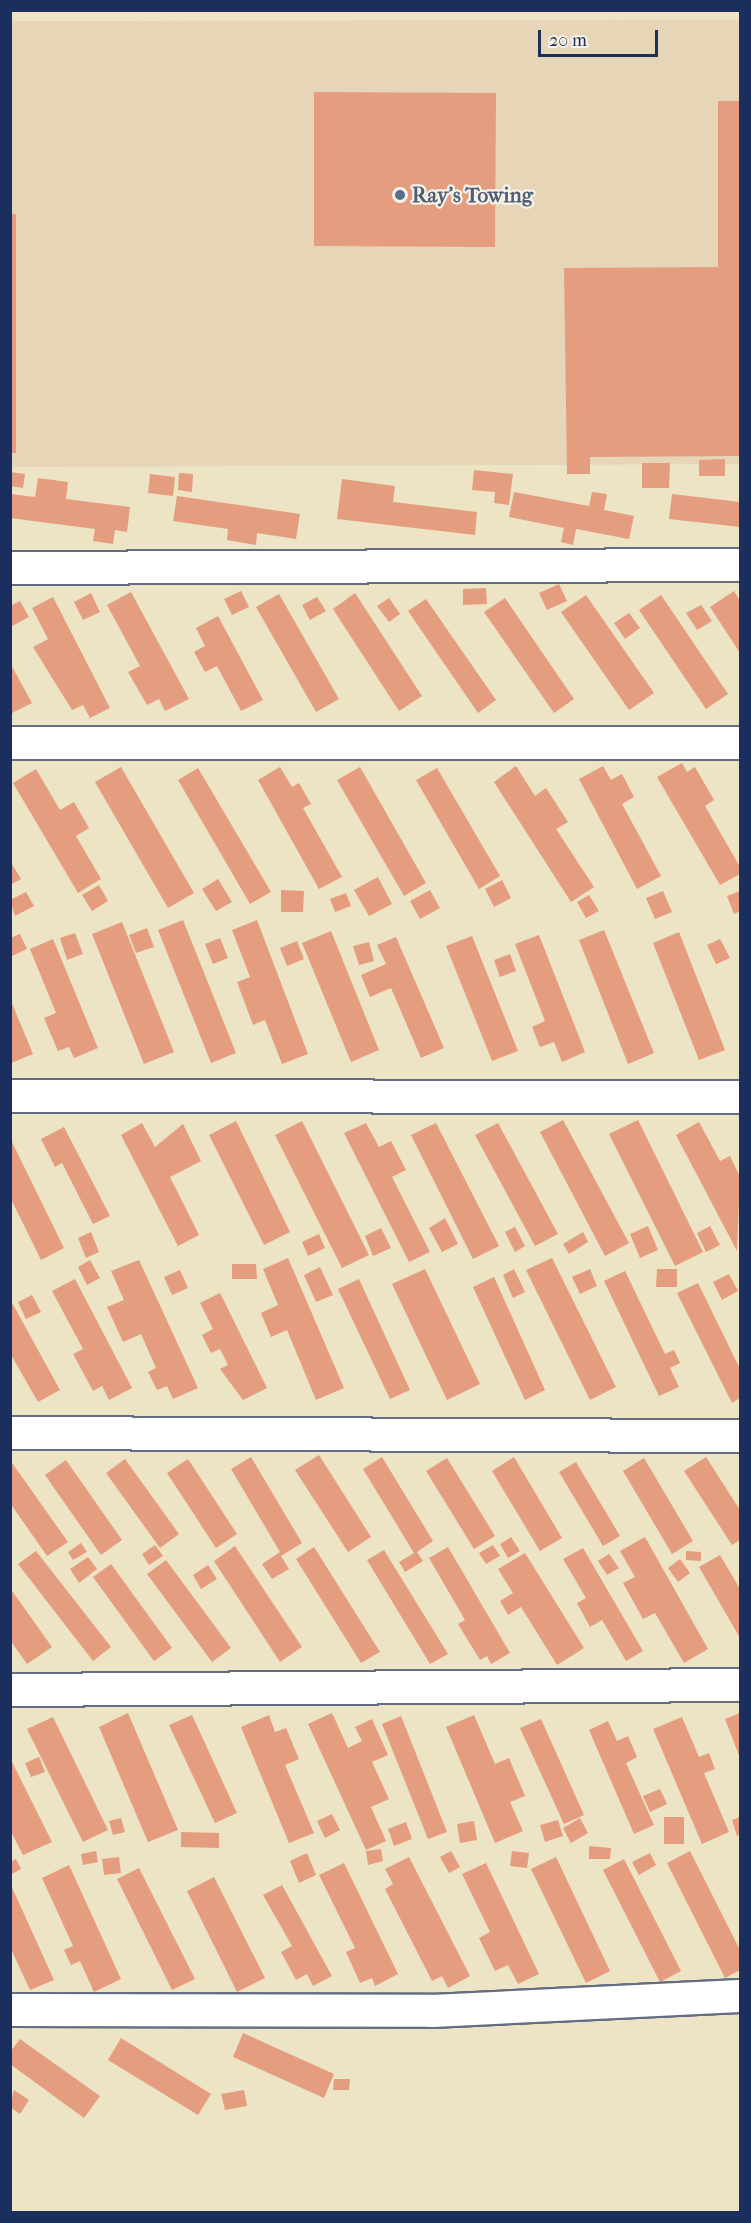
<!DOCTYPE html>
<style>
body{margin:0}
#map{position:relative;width:751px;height:2223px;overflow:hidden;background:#ede3c5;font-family:"IM FELL French Canon",serif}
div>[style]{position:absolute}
.built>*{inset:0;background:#e7d5b8}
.building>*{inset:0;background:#e59d7f}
.roads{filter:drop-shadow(2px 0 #646e82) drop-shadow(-2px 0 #646e82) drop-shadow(0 2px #646e82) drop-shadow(0 -2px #646e82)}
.street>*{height:32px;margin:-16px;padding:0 16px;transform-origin:16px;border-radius:16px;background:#fff}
.dots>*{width:16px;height:16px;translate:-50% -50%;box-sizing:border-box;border:3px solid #f7f3e8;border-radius:50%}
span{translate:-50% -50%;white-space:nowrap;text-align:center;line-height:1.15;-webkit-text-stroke:4.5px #f7f3e8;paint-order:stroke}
.service-label{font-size:21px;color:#4e5e75;font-weight:700}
.left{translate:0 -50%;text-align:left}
.frame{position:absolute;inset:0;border:12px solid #1b2f5e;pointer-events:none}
.scale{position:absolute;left:538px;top:30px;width:120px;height:27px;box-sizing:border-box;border:3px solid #1b2f5e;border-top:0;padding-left:8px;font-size:18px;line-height:21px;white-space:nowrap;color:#1b2f5e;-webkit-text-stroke:4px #f7f3e8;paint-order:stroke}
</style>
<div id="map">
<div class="built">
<div style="clip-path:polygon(740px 20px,740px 464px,11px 467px,10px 21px)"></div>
</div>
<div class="building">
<div style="clip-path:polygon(314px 92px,496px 93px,495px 247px,314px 246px)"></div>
<div style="clip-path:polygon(718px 101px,740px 101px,740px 456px,590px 457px,590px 474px,567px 474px,564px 268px,718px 267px)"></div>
<div style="clip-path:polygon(10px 214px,16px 214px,16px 453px,10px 453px)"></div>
<div style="clip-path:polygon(725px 459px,725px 476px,699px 476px,699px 460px)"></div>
<div style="clip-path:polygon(642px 463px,670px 463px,669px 488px,642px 488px)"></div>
<div style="clip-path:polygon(474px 470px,513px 474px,509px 505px,494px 503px,495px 492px,472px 490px)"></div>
<div style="clip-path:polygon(10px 472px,25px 474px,23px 488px,10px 486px)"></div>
<div style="clip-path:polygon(179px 473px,193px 474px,192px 492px,178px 490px)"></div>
<div style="clip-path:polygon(150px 474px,175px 477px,173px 496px,148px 493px)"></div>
<div style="clip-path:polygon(38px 478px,68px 482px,66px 499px,130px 507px,127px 532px,115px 530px,113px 544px,93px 541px,95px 529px,10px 518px,11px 494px,35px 497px)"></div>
<div style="clip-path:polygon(342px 479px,395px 486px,393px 502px,477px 512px,475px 535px,337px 519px)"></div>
<div style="clip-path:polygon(514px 492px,589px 506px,592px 492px,607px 494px,604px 510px,634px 516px,629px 539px,576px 529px,573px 545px,561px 542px,564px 528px,509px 517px)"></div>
<div style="clip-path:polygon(672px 494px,740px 502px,740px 527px,669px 519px)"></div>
<div style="clip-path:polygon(177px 496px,300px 514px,296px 539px,257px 533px,256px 545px,227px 540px,228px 529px,173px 521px)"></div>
<div style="clip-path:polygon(559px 584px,567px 601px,547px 610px,539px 593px)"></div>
<div style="clip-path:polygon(486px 588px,487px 604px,463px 605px,463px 589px)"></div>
<div style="clip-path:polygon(241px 591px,249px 607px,232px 615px,224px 599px)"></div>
<div style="clip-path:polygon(734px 591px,740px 601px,740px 653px,710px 607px)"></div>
<div style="clip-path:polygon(131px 592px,189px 699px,165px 711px,159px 699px,147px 705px,128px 672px,140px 666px,107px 605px)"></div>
<div style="clip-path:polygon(91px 593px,100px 612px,83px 620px,74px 602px)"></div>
<div style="clip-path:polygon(355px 593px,422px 696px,399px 711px,333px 609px)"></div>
<div style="clip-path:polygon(279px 594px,339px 699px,316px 712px,256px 607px)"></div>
<div style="clip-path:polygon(586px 595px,654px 693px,629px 710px,561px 612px)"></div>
<div style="clip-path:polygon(661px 595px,728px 694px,706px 709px,639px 610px)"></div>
<div style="clip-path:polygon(53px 597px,110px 708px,90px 718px,83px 705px,72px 710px,33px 647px,48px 639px,32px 608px)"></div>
<div style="clip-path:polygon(317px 597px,326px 611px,310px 620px,302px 605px)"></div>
<div style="clip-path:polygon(389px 598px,400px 614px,389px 622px,377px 606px)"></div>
<div style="clip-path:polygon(505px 598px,574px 699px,554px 713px,484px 612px)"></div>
<div style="clip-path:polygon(426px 599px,496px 700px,478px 713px,408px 611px)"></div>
<div style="clip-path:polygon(20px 601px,29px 617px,12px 626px,10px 606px)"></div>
<div style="clip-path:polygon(701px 605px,712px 621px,697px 630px,686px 613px)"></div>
<div style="clip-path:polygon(629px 613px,640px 628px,625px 639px,614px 623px)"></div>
<div style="clip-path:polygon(218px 616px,263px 700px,241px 711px,217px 666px,205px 672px,194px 652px,205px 646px,196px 628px)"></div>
<div style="clip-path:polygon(10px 663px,32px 703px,10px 714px)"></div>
<div style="clip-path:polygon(682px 763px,687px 772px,695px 767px,714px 800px,705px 806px,740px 867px,740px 874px,720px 885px,657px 777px)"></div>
<div style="clip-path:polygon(516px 766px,535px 796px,546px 788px,568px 822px,556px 829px,594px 887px,571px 902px,494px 782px)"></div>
<div style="clip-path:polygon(603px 766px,611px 780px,622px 774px,634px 797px,622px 804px,661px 876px,637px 889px,579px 779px)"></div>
<div style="clip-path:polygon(121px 767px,194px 893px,168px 908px,95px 782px)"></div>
<div style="clip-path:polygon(280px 767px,292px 787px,299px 783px,311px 804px,303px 808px,342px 877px,319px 889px,258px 780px)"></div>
<div style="clip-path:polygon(360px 767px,426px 883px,404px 896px,337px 780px)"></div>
<div style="clip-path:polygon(198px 768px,271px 892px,250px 904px,178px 780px)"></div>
<div style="clip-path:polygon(437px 768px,500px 876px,479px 889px,416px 780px)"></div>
<div style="clip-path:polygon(36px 769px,60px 810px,74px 802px,89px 828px,76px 836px,101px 879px,78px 893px,13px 783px)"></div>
<div style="clip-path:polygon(10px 861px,21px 879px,10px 885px)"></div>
<div style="clip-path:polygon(378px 877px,392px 904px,369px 916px,354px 890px)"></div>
<div style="clip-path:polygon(218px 879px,232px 902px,216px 911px,202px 889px)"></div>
<div style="clip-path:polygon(502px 880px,511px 898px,494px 907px,485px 889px)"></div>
<div style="clip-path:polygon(99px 885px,108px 901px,92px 911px,82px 895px)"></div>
<div style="clip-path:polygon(281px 890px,304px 891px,303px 912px,281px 912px)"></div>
<div style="clip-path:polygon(430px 890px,440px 908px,420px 919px,410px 901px)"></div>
<div style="clip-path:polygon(663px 891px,672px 912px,655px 919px,646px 898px)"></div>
<div style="clip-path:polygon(740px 891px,740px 911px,734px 914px,727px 896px)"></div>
<div style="clip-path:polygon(26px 892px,34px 906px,15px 916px,10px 900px)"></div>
<div style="clip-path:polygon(346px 893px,351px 906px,335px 912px,330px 899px)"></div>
<div style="clip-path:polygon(589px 895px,599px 911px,586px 918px,577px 902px)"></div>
<div style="clip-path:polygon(183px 920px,236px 1053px,211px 1063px,158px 930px)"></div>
<div style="clip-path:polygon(257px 920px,308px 1054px,282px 1064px,265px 1020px,253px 1025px,237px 982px,250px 977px,232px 930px)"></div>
<div style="clip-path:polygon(122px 922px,174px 1052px,144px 1064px,92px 934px)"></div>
<div style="clip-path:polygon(147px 928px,154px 947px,136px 953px,129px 935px)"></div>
<div style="clip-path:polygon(604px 930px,654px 1053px,628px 1064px,579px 940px)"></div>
<div style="clip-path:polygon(331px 931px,379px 1050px,351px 1062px,302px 943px)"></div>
<div style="clip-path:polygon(679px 932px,725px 1050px,699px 1060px,653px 943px)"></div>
<div style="clip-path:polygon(75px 933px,83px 954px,67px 960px,60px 938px)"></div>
<div style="clip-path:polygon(20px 934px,27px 949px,10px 957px,10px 938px)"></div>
<div style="clip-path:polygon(539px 935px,585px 1052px,562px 1062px,554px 1042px,540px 1047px,532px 1027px,545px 1021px,515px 944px)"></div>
<div style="clip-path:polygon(472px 936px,518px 1051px,492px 1061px,446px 946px)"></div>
<div style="clip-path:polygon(396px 937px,444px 1048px,421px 1058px,391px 988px,370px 997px,361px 975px,386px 964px,377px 945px)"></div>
<div style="clip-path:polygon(220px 938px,228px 958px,213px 964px,205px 944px)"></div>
<div style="clip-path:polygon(53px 939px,98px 1048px,74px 1058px,69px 1047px,58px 1051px,44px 1018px,56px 1013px,30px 949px)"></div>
<div style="clip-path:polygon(720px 939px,730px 958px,716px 964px,707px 945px)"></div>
<div style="clip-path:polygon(297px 941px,304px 959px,287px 966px,280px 948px)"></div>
<div style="clip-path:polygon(369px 942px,374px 961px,359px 965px,353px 946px)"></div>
<div style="clip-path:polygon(510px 954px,516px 971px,500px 977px,494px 960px)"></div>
<div style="clip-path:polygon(11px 1001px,33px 1054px,11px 1063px)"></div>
<div style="clip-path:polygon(563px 1120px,629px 1243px,605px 1256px,540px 1132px)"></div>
<div style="clip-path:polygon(638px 1120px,703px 1252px,675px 1266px,609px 1134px)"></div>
<div style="clip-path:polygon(236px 1121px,290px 1232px,264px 1245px,209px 1135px)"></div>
<div style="clip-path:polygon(302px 1121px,369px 1255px,342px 1268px,275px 1135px)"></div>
<div style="clip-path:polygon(699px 1122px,720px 1161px,730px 1156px,740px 1177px,737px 1251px,676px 1135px)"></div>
<div style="clip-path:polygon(142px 1123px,155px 1147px,183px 1124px,201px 1161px,170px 1177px,199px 1235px,178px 1246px,121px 1135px)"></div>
<div style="clip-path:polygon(366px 1123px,379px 1147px,391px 1141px,406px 1170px,392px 1177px,430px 1252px,409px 1262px,344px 1133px)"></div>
<div style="clip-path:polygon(436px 1123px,499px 1246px,473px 1259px,411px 1135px)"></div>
<div style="clip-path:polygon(498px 1123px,558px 1234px,535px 1246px,475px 1135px)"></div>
<div style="clip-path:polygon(64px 1127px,110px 1216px,93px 1224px,62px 1163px,55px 1167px,41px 1139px)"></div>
<div style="clip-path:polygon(10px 1138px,64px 1248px,41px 1260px,10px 1197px)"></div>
<div style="clip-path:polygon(445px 1218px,458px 1244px,442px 1252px,429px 1228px)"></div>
<div style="clip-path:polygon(648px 1226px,658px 1250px,640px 1258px,630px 1234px)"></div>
<div style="clip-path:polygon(710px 1226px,720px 1245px,706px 1252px,697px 1233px)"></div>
<div style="clip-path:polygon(515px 1227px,525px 1246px,515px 1252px,505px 1232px)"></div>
<div style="clip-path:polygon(381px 1228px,391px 1248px,373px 1256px,365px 1236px)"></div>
<div style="clip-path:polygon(91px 1232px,99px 1252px,86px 1258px,78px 1238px)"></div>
<div style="clip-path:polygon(583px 1232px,588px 1242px,569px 1254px,563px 1244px)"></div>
<div style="clip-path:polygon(319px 1234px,325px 1248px,308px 1256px,302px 1242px)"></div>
<div style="clip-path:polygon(288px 1258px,344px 1388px,316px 1400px,287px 1330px,271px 1337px,261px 1313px,278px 1305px,263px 1269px)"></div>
<div style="clip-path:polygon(552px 1258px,616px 1387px,590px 1400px,526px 1270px)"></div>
<div style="clip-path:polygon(90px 1260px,100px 1278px,87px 1285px,78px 1267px)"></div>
<div style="clip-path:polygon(139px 1260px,198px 1388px,173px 1399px,167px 1386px,157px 1390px,148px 1372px,156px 1368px,141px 1334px,123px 1342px,107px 1307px,124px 1300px,111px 1271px)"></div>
<div style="clip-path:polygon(232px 1264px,256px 1264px,257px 1279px,232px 1279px)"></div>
<div style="clip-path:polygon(320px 1267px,333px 1295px,316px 1302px,304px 1275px)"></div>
<div style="clip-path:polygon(425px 1269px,480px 1384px,447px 1400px,392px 1284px)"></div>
<div style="clip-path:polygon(514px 1269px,525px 1292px,513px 1298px,503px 1275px)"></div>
<div style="clip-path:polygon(590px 1269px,597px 1286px,580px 1294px,572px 1277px)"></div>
<div style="clip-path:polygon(657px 1269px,677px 1269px,677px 1287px,656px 1287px)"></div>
<div style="clip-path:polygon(180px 1270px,188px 1288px,172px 1295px,164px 1277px)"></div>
<div style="clip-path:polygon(625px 1271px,665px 1354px,674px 1350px,680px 1363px,670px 1368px,679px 1387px,659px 1396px,604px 1281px)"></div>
<div style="clip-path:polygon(729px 1274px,738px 1291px,722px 1300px,713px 1282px)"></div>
<div style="clip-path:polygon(494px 1277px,545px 1390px,525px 1400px,473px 1287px)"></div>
<div style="clip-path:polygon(75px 1279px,132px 1388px,109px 1400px,102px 1386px,93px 1391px,73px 1354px,83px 1349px,52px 1291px)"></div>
<div style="clip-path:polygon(359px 1279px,410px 1390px,390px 1399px,338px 1289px)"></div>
<div style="clip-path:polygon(698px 1283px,740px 1369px,740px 1398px,732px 1403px,677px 1293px)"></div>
<div style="clip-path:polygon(220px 1293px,267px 1388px,243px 1400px,220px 1369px,228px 1365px,220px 1349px,211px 1353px,202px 1335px,213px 1329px,200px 1303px)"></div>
<div style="clip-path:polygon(32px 1295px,41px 1312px,26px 1319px,18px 1302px)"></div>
<div style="clip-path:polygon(10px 1299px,60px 1390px,38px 1402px,10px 1353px)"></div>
<div style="clip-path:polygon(319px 1455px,371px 1537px,348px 1552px,295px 1470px)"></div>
<div style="clip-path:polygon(251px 1457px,302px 1543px,281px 1556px,289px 1569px,272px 1579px,262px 1564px,280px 1552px,231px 1469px)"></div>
<div style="clip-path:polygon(382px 1457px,433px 1541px,417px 1552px,423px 1561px,405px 1572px,399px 1562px,414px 1553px,363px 1469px)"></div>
<div style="clip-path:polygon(514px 1457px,562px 1538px,540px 1551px,492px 1471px)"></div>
<div style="clip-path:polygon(706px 1457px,740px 1510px,740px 1540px,732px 1545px,684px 1471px)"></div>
<div style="clip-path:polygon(447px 1458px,495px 1536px,474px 1549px,426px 1471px)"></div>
<div style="clip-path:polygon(644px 1458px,693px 1541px,672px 1554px,623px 1471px)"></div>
<div style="clip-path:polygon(125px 1459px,179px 1534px,160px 1548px,106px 1473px)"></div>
<div style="clip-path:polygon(188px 1459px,237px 1534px,216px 1548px,167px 1473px)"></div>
<div style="clip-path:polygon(10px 1460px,68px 1542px,47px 1556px,10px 1503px)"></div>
<div style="clip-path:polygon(66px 1460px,122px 1540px,101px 1555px,45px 1475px)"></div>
<div style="clip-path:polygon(576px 1462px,620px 1536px,603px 1546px,559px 1472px)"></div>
<div style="clip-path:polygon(511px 1537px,520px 1551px,508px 1558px,500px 1544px)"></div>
<div style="clip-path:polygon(645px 1537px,708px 1649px,684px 1663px,655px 1613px,643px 1619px,623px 1583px,635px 1577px,620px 1551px)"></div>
<div style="clip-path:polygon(81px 1543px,87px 1552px,73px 1560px,68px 1552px)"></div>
<div style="clip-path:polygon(155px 1545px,163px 1556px,149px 1565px,142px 1554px)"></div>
<div style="clip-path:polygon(493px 1545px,500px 1556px,486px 1564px,479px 1553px)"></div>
<div style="clip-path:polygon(235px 1546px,302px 1647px,280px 1662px,214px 1561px)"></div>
<div style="clip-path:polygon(314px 1547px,380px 1652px,361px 1663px,296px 1559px)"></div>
<div style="clip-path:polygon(448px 1547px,510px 1653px,491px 1664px,487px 1656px,480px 1660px,458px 1624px,465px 1620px,429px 1558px)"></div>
<div style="clip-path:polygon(583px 1548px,643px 1651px,626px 1661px,602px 1620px,590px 1627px,577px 1603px,586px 1598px,563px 1559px)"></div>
<div style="clip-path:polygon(384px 1550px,448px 1654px,430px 1664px,367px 1560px)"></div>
<div style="clip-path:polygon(36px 1551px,111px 1647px,93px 1661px,18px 1564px)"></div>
<div style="clip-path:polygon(686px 1551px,701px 1552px,701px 1561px,686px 1560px)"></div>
<div style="clip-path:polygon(525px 1553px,584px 1648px,557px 1665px,521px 1607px,508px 1615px,500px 1601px,513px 1593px,498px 1569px)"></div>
<div style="clip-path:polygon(609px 1554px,619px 1568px,607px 1575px,598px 1561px)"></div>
<div style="clip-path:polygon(720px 1555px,740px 1589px,740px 1638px,699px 1567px)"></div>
<div style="clip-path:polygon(88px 1557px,97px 1569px,79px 1583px,70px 1569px)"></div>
<div style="clip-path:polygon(680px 1559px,690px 1573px,678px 1582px,668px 1568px)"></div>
<div style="clip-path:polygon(166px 1560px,231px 1648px,212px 1662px,147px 1574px)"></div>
<div style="clip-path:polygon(111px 1564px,172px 1648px,154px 1661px,93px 1577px)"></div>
<div style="clip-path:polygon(208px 1565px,217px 1579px,201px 1589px,193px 1575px)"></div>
<div style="clip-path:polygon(10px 1588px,52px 1647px,27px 1664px,10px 1640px)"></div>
<div style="clip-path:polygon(128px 1713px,178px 1830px,148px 1842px,99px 1727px)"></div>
<div style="clip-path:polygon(332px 1713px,348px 1748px,362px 1741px,355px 1727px,372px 1719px,388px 1755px,372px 1762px,389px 1799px,371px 1807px,386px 1841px,366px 1850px,308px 1724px)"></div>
<div style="clip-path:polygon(740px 1713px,740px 1758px,725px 1719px)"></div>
<div style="clip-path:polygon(192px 1715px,237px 1813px,215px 1823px,169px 1725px)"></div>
<div style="clip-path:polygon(269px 1715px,275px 1732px,286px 1728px,299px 1759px,285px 1765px,314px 1833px,289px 1843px,241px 1727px)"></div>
<div style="clip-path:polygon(474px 1715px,495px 1764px,509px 1758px,525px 1796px,510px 1802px,523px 1831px,495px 1843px,446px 1727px)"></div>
<div style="clip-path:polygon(401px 1716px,447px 1832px,428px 1839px,382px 1724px)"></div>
<div style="clip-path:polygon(53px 1717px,108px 1830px,83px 1842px,27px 1729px)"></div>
<div style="clip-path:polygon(682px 1717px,699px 1757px,709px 1753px,715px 1769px,704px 1773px,729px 1832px,702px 1844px,653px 1729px)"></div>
<div style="clip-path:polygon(541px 1719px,584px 1815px,564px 1824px,520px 1728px)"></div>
<div style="clip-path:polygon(608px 1721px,617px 1741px,628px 1736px,637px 1757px,626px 1763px,654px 1825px,634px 1834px,589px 1730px)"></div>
<div style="clip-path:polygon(39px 1757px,45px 1772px,31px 1777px,25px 1763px)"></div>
<div style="clip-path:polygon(10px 1758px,52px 1842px,23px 1855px,10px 1830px)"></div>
<div style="clip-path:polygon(660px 1789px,667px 1804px,650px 1812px,643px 1796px)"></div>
<div style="clip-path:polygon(332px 1814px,340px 1830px,325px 1838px,317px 1821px)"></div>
<div style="clip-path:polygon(664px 1817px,684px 1817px,684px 1844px,664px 1844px)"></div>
<div style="clip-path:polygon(740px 1817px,740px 1834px,737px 1836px,732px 1820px)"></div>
<div style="clip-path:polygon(121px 1818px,125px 1832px,113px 1835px,109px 1821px)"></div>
<div style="clip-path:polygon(580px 1818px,588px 1833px,571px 1843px,563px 1828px)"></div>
<div style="clip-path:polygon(558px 1820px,563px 1836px,545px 1842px,540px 1825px)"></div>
<div style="clip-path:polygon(474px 1821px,477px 1840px,460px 1843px,457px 1824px)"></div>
<div style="clip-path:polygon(406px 1822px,412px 1839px,394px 1846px,388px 1829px)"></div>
<div style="clip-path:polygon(181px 1832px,219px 1833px,219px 1848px,181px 1847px)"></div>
<div style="clip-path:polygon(589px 1846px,611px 1848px,610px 1859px,589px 1859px)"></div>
<div style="clip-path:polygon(381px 1849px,383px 1861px,368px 1865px,366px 1851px)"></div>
<div style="clip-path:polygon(96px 1851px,98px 1862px,83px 1865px,81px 1854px)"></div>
<div style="clip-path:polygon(451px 1851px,460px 1867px,449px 1873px,440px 1857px)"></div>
<div style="clip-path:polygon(512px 1851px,529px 1853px,527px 1868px,510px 1866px)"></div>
<div style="clip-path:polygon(690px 1851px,740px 1950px,740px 1970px,725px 1978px,667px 1863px)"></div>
<div style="clip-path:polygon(307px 1853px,316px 1875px,299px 1883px,290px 1861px)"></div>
<div style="clip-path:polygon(650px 1853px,656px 1865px,639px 1875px,632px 1862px)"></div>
<div style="clip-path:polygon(119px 1857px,121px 1873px,104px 1875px,102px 1859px)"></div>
<div style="clip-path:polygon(409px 1857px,470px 1976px,448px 1988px,442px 1976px,432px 1981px,385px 1889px,393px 1884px,385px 1869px)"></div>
<div style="clip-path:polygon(556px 1857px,610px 1971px,586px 1983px,531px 1869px)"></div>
<div style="clip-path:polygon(16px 1859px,21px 1869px,10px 1875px,10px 1862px)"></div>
<div style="clip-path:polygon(624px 1859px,681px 1971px,660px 1982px,603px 1870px)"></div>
<div style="clip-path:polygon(344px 1863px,398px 1974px,375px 1986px,372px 1978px,360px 1983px,346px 1952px,355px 1948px,319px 1875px)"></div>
<div style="clip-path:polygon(486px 1863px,539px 1974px,518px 1984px,508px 1965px,495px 1971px,479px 1938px,490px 1932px,462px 1874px)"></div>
<div style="clip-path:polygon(69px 1865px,121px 1979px,94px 1992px,80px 1961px,71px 1965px,64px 1950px,73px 1946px,42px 1878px)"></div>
<div style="clip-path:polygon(139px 1868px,195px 1979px,172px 1990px,117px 1879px)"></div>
<div style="clip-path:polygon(214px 1877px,265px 1978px,237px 1992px,187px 1891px)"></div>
<div style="clip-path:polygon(10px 1883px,54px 1980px,30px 1990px,10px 1947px)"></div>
<div style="clip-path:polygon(282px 1885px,332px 1976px,313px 1986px,307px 1974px,296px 1980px,281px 1952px,292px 1946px,263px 1895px)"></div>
<div style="clip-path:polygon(243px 2033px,334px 2074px,324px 2098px,233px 2057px)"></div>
<div style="clip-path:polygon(121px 2038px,211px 2094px,198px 2115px,108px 2060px)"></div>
<div style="clip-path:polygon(20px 2039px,100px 2096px,84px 2118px,10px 2064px,10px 2052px)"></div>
<div style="clip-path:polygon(334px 2079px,350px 2079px,349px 2090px,333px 2090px)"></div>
<div style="clip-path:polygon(14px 2090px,29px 2100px,20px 2114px,10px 2107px)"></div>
<div style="clip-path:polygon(244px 2090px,247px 2106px,225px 2110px,221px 2094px)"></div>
</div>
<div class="roads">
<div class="street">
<div style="left:10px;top:568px;width:730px;rotate:-0.24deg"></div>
<div style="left:10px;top:743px;width:730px"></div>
<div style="left:10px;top:1096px;width:730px;rotate:0.08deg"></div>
<div style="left:10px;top:1433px;width:730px;rotate:0.24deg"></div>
<div style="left:10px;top:1690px;width:730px;rotate:-0.39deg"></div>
<div style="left:10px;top:2010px;width:422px;rotate:0.1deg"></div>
<div style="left:432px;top:2011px;width:308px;rotate:-2.8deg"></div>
</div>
</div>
<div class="dots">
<div style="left:400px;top:195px;background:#5c6f8a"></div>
</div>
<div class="service-label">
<span class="left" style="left:412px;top:195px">Ray's Towing</span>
</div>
<div class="frame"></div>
<div class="scale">20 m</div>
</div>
